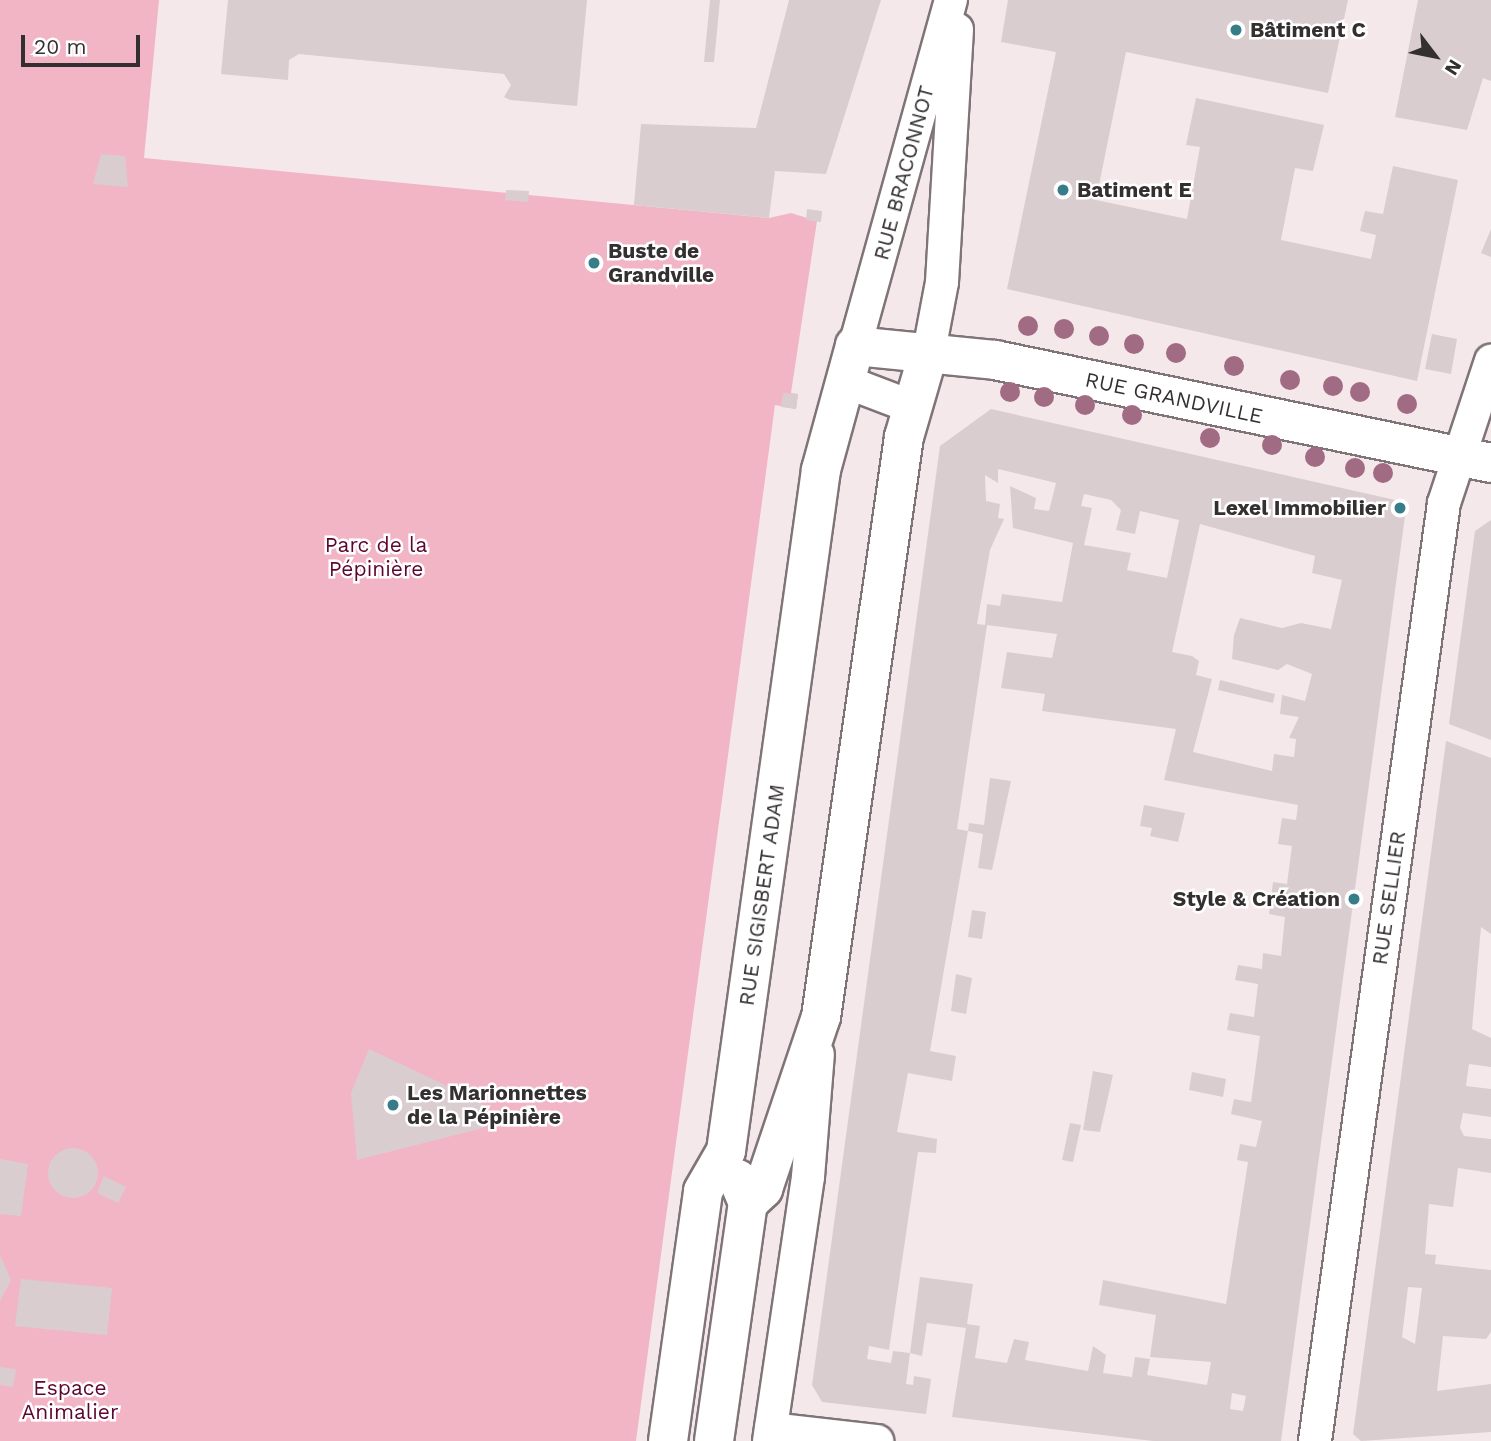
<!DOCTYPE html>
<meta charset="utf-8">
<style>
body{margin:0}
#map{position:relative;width:1491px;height:1441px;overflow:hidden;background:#f5e8eb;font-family:"Work Sans",sans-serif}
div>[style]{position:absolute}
.green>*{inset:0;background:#f2b5c6}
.building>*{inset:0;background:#dacdd0}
.round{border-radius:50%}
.roads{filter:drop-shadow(2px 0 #7f7477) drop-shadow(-2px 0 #7f7477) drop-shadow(0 2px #7f7477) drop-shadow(0 -2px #7f7477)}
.minor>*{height:32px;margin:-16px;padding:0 16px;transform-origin:16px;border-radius:16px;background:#fff}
.secondary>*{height:38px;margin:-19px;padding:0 19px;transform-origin:19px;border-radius:19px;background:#fff}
.trees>*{width:20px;height:20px;margin:-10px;border-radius:50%;background:#a16b83}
.dots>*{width:19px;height:19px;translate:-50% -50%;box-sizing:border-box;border:4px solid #fff;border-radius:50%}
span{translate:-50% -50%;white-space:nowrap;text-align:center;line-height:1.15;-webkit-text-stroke:5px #fff;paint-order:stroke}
.poi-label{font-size:21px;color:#343031;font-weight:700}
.left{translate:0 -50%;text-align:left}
.right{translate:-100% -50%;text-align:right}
.street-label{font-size:21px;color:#343031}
.park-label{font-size:21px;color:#5d052e}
.north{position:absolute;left:1400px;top:21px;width:70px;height:70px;-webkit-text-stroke:5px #fff;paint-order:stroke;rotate:122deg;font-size:19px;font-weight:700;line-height:28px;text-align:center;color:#343031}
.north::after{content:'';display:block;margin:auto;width:24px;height:32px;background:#343031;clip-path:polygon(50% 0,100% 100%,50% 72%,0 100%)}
.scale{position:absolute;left:21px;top:35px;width:119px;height:32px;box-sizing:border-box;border:4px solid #343031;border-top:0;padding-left:9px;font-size:21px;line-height:24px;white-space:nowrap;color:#343031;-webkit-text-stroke:5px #fff;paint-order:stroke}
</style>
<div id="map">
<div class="green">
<div style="clip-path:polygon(0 0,159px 0,144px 158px,769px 218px,791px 213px,817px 221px,791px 393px,798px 394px,796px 409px,775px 405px,636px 1441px,0 1441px)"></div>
</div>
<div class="building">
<div style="clip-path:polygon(228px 0,587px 0,577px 106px,510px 100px,504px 97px,511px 85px,504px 74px,299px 54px,289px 60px,288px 80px,221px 74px)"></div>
<div style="clip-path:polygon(710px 0,720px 0,714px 62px,704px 62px)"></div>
<div style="clip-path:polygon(789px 0,881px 0,826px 174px,775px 171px,769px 218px,634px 205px,641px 124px,756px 128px)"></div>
<div style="clip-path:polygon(1008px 0,1348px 0,1328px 93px,1126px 52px,1096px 200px,1187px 219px,1200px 147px,1186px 145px,1196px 98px,1324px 125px,1313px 171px,1295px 168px,1281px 240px,1371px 259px,1376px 235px,1360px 231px,1365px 211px,1383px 214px,1393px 166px,1458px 180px,1417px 381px,1007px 289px,1056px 52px,1001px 42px)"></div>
<div style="clip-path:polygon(1418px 0,1491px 0,1491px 81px,1483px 78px,1467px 130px,1395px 117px)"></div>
<div style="clip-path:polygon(101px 154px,125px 156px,128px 187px,93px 184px)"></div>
<div style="clip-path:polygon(506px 190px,529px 191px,528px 202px,505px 200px)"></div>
<div style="clip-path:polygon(807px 209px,822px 211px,821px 222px,806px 220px)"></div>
<div style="clip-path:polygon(1491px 229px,1491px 257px,1481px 253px)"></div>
<div style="clip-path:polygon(1432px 334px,1457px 339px,1451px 374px,1425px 369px)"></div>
<div style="clip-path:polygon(783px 393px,798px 394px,796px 409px,781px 407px)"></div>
<div style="clip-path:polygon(evenodd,991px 409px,1395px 500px,1405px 516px,1281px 1441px,1153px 1441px,952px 1417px,966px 1328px,927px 1323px,922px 1356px,910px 1353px,920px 1277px,973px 1284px,967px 1324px,980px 1326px,975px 1358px,1007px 1363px,1014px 1339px,1029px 1342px,1025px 1360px,1088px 1371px,1093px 1346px,1106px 1355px,1103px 1373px,1132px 1377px,1135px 1357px,1150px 1359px,1147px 1375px,1207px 1385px,1211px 1362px,1150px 1357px,1156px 1315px,1099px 1305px,1103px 1280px,1226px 1304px,1248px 1162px,1237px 1160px,1240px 1144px,1256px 1147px,1262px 1121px,1231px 1114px,1234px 1099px,1251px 1102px,1260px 1036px,1227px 1030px,1230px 1013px,1254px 1017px,1258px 984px,1235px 980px,1238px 965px,1262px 969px,1263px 953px,1281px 956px,1285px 917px,1269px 914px,1273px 882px,1287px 884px,1292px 846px,1278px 844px,1282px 818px,1296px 820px,1298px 805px,1164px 780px,1176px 729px,1042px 711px,1045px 694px,1001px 688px,1007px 652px,1052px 658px,1057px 634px,987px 625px,957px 829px,968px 831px,930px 1051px,956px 1056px,952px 1081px,908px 1073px,897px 1132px,937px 1139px,936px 1153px,918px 1152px,889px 1350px,869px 1346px,867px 1359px,891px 1363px,893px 1351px,910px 1353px,906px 1384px,913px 1385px,914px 1376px,931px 1379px,926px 1414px,822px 1402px,812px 1385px,940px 446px,991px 409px,998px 469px,1056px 483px,1049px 511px,1034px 509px,1036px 498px,1010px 486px,1013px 528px,1073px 543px,1062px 602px,1002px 594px,1000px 606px,987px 604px,985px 625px,977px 624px,990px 550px,1004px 519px,998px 518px,1000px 504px,986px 501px,985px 475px,998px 483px,998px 469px,991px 409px,1084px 494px,1111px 500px,1121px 510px,1116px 530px,1135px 534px,1140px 511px,1179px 520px,1167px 578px,1127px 570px,1131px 553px,1084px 545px,1092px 508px,1081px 506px,1084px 494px,991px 409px,1200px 524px,1315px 556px,1312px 573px,1342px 580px,1331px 629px,1301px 623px,1282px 628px,1240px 618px,1234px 635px,1232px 659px,1278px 670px,1287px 664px,1312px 674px,1305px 701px,1282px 695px,1280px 714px,1299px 717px,1289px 738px,1296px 739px,1294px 757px,1274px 754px,1272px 771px,1193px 752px,1212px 679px,1196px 675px,1199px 661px,1192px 656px,1172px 652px,1200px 524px,991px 409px,1232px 1393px,1246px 1396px,1243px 1411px,1230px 1409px,1232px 1393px)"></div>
<div style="clip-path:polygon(1491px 520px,1491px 740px,1449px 724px,1475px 531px)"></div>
<div style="clip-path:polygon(1220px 680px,1275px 694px,1273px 703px,1218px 690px)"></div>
<div style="clip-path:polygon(evenodd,1446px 741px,1491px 758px,1491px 934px,1481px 927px,1472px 1029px,1491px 1038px,1491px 1067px,1469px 1064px,1466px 1086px,1491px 1089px,1491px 1117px,1463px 1113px,1460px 1128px,1464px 1136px,1491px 1139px,1491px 1173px,1458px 1168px,1453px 1207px,1429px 1204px,1425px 1254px,1436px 1255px,1435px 1264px,1491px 1270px,1491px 1332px,1486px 1339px,1443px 1336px,1437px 1391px,1491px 1384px,1491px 1432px,1361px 1441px,1353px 1434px,1446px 741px,1408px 1287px,1422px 1288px,1415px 1344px,1402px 1337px,1408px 1287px)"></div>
<div style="clip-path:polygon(990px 778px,1011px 781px,992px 870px,978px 868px,983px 834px,968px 831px,969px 823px,984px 825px)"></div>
<div style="clip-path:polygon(1144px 805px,1185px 813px,1178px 842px,1150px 836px,1152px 828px,1140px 826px)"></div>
<div style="clip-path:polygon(972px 910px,986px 912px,982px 939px,968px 937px)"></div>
<div style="clip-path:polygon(956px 974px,972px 978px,966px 1014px,951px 1011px)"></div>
<div style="clip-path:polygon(369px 1049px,481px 1102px,487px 1115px,483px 1128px,357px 1160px,351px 1093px)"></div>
<div style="clip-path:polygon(1093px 1071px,1113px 1075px,1100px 1132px,1083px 1130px)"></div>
<div style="clip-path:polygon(1192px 1072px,1226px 1079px,1223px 1097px,1189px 1090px)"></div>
<div style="clip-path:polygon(1070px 1123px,1081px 1125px,1073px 1162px,1062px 1160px)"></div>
<div class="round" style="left:48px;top:1148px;width:50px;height:50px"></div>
<div style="clip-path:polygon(0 1159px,28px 1164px,21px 1216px,0 1214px)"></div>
<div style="clip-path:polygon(104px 1176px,126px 1187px,118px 1203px,97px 1193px)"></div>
<div style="clip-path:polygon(0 1255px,11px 1280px,0 1301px)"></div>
<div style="clip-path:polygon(21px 1279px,112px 1288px,107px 1335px,15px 1326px)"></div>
<div style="clip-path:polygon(0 1367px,16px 1369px,13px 1387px,0 1385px)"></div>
</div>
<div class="roads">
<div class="minor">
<div style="left:855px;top:346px;width:359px;rotate:-74.5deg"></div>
<div style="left:929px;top:351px;width:70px;rotate:-79.3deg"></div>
<div style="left:942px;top:282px;width:253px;rotate:-86.6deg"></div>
<div style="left:844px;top:381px;width:73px;rotate:20.9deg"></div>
<div style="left:771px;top:1429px;width:107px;rotate:6.5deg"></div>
<div style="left:769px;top:1441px;width:267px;rotate:-81.6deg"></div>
<div style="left:808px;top:1177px;width:123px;rotate:-85.4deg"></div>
<div style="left:1315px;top:1441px;width:947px;rotate:-82.17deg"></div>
<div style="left:1444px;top:503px;width:150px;rotate:-71.7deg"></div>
</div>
<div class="secondary">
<div style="left:748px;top:1203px;width:21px;rotate:-43deg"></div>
<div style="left:763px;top:1189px;width:182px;rotate:-71.4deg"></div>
<div style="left:821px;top:1017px;width:586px;rotate:-81.86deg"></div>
<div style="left:904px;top:437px;width:90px;rotate:-73.8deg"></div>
<div style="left:668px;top:1441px;width:252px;rotate:-82deg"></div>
<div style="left:703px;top:1191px;width:46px;rotate:-60.1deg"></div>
<div style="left:726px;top:1151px;width:688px;rotate:-82.06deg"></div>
<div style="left:821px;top:470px;width:129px;rotate:-74.7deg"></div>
<div style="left:855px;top:346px;width:141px;rotate:5.7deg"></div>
<div style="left:995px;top:360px;width:507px;rotate:11.73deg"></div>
<div style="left:714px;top:1441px;width:240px;rotate:-81.9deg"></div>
<div style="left:748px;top:1203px;width:26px;rotate:-113deg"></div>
</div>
</div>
<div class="trees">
<div style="left:1028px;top:326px"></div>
<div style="left:1064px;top:329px"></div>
<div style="left:1099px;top:336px"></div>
<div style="left:1134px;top:344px"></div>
<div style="left:1176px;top:353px"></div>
<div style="left:1234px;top:366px"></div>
<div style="left:1290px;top:380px"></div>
<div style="left:1333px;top:386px"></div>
<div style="left:1010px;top:392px"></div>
<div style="left:1360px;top:392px"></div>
<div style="left:1044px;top:397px"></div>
<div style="left:1407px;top:404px"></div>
<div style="left:1085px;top:405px"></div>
<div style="left:1132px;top:415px"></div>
<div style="left:1210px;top:438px"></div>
<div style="left:1272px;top:445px"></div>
<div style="left:1315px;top:457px"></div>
<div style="left:1355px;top:468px"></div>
<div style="left:1383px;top:473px"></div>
</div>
<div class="dots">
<div style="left:1236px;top:30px;background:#377d89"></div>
<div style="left:1063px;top:190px;background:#377d89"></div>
<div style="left:594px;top:263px;background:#377d89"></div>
<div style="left:1400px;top:508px;background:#377d89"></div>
<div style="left:1354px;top:899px;background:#377d89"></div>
<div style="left:393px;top:1105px;background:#377d89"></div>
</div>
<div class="poi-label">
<span class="left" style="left:1250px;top:30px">Bâtiment C</span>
<span class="left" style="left:1077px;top:190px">Batiment E</span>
<span class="left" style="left:608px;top:263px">Buste de<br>Grandville</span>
<span class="right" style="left:1386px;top:508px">Lexel Immobilier</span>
<span class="right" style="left:1340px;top:899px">Style &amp; Création</span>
<span class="left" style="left:407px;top:1105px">Les Marionnettes<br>de la Pépinière</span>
</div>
<div class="street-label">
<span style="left:904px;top:173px;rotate:-75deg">RUE BRACONNOT</span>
<span style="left:1174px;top:398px;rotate:12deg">RUE GRANDVILLE</span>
<span style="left:762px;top:895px;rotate:-82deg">RUE SIGISBERT ADAM</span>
<span style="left:1389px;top:898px;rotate:-82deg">RUE SELLIER</span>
</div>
<div class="park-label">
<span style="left:376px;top:557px">Parc de la<br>Pépinière</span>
<span style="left:70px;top:1400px">Espace<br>Animalier</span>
</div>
<div class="north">N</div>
<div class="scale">20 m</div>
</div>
